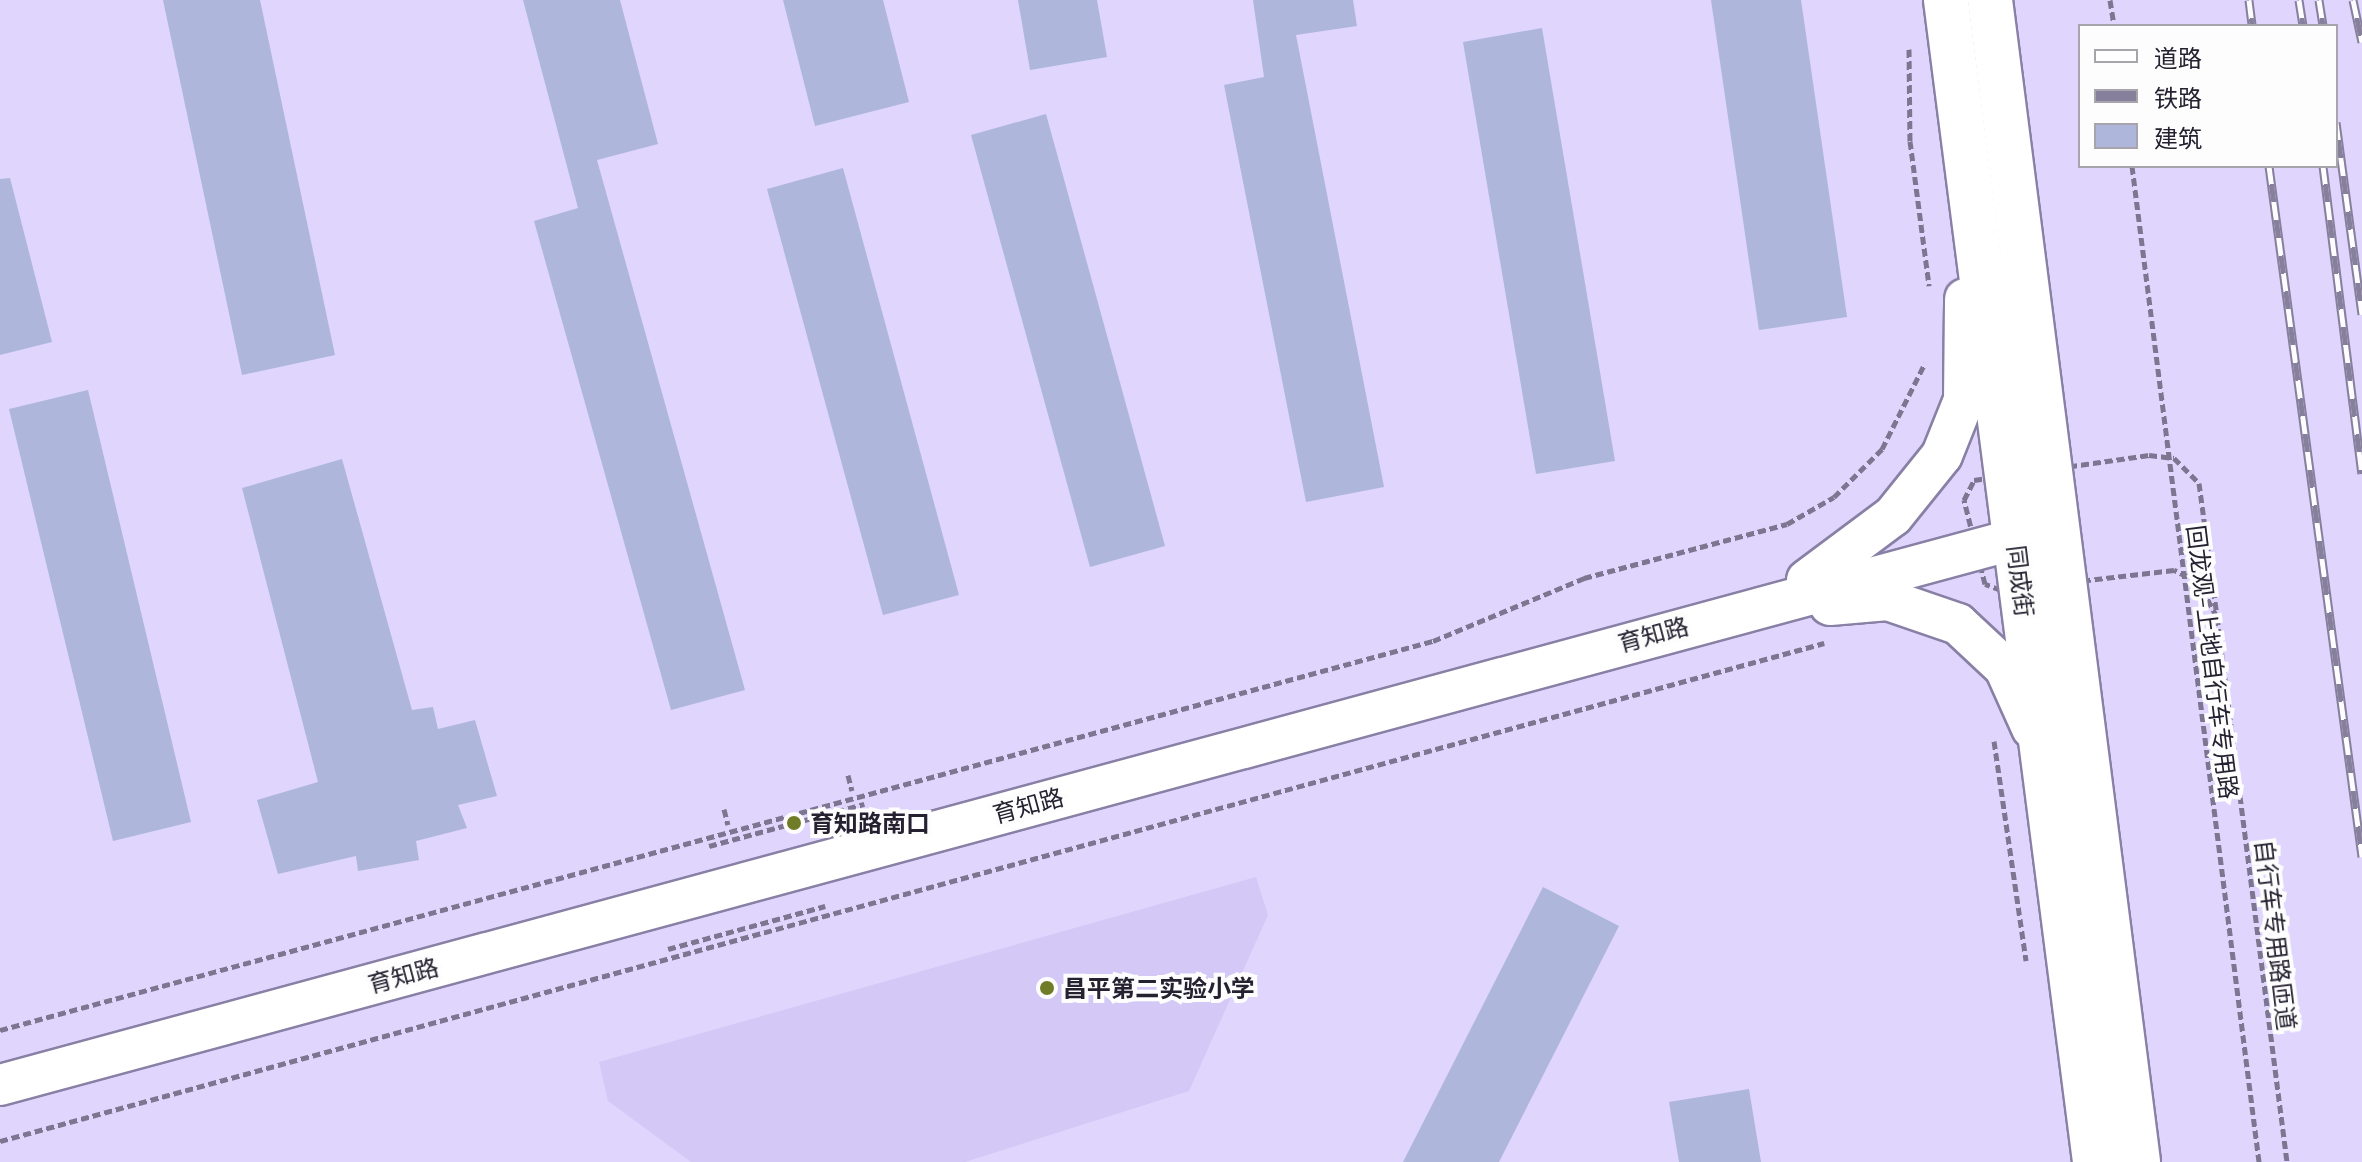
<!DOCTYPE html>
<meta charset="utf-8">
<style>
body{margin:0}
#map{position:relative;width:2362px;height:1162px;overflow:hidden;background:#dfd5fd;font-family:"Playfair Display","Noto Sans SC",serif}
div>[style]{position:absolute}
.built>*{inset:0;background:#d4c8f7}
.building>*{inset:0;background:#aeb6dc}
.path>*{height:5px;margin-top:-2.5px;transform-origin:0;background:repeating-linear-gradient(90deg,#7d7691 0 8px,transparent 0 12px)}
.roads{filter:drop-shadow(2px 0 #8980a5) drop-shadow(-2px 0 #8980a5) drop-shadow(0 2px #8980a5) drop-shadow(0 -2px #8980a5)}
.minor>*{height:40px;margin:-20px;padding:0 20px;transform-origin:20px;border-radius:20px;background:#fff}
.major>*{height:44px;margin:-22px;padding:0 22px;transform-origin:22px;border-radius:22px;background:#fff}
.rail>*{height:9px;margin-top:-4.5px;transform-origin:0;background:repeating-linear-gradient(90deg,#fdfdfd 0 18px,#87809c 0 36px);box-sizing:border-box;border-block:2px solid #87809c}
.path-bridge>*{height:5px;margin-top:-2.5px;transform-origin:0;background:repeating-linear-gradient(90deg,#7d7691 0 8px,transparent 0 12px)}
.dots>*{width:22px;height:22px;translate:-50% -50%;box-sizing:border-box;border:4px solid #fdfdfd;border-radius:50%}
span{translate:-50% -50%;white-space:nowrap;text-align:center;line-height:1.15;-webkit-text-stroke:8px #fdfdfd;paint-order:stroke}
.street-label{font-size:24px;color:#252130}
.poi-label{font-size:24px;color:#252130;font-weight:700}
.left{translate:0 -50%;text-align:left}
.legend{position:absolute;left:2078px;top:24px;width:260px;height:144px;box-sizing:border-box;background:#fdfdfd;border:2px solid #a7a5ab;margin:0;padding:10px 14px;list-style:none;font-size:24px;color:#252130}
.legend li{display:flex;align-items:center;gap:16px;height:40px}
.legend b{width:40px;border:2px solid #a7a5ab}
</style>
<div id="map">
<div class="built">
<div style="clip-path:polygon(1256px 877px,1268px 915px,1189px 1091px,965px 1162px,691px 1162px,608px 1101px,599px 1062px)"></div>
</div>
<div class="building">
<div style="clip-path:polygon(163px 0,260px 0,335px 355px,242px 375px)"></div>
<div style="clip-path:polygon(523px 0,620px 0,658px 144px,597px 160px,745px 690px,671px 710px,534px 221px,578px 208px)"></div>
<div style="clip-path:polygon(783px 0,883px 0,909px 102px,815px 126px)"></div>
<div style="clip-path:polygon(1018px 0,1097px 0,1107px 57px,1030px 70px)"></div>
<div style="clip-path:polygon(1253px 0,1353px 0,1357px 26px,1296px 35px,1384px 487px,1306px 502px,1224px 85px,1264px 77px)"></div>
<div style="clip-path:polygon(1711px 0,1801px 0,1847px 317px,1759px 330px)"></div>
<div style="clip-path:polygon(1542px 28px,1615px 461px,1536px 474px,1463px 42px)"></div>
<div style="clip-path:polygon(1046px 114px,1165px 546px,1090px 567px,971px 135px)"></div>
<div style="clip-path:polygon(843px 168px,959px 595px,883px 615px,767px 189px)"></div>
<div style="clip-path:polygon(10px 178px,52px 342px,0 355px,0 179px)"></div>
<div style="clip-path:polygon(88px 390px,191px 822px,113px 841px,9px 409px)"></div>
<div style="clip-path:polygon(342px 459px,412px 710px,433px 707px,438px 729px,475px 720px,497px 796px,458px 805px,467px 828px,416px 841px,419px 860px,358px 871px,356px 856px,278px 874px,257px 800px,318px 782px,242px 488px)"></div>
<div style="clip-path:polygon(1543px 887px,1619px 926px,1499px 1162px,1403px 1162px)"></div>
<div style="clip-path:polygon(1749px 1089px,1761px 1162px,1679px 1162px,1669px 1102px)"></div>
</div>
<div class="path">
<div style="left:2110px;top:0;width:26px;rotate:81deg"></div>
<div style="left:1909px;top:49px;width:92px;rotate:89.4deg"></div>
<div style="left:1910px;top:141px;width:146px;rotate:82.5deg"></div>
<div style="left:2149px;top:455px;width:25px;rotate:7deg"></div>
<div style="left:2174px;top:458px;width:35px;rotate:45deg"></div>
<div style="left:2199px;top:483px;width:135px;rotate:82.3deg"></div>
<div style="left:2217px;top:617px;width:40px;rotate:-118deg"></div>
<div style="left:2198px;top:582px;width:27px;rotate:-153deg"></div>
<div style="left:2174px;top:570px;width:174px;rotate:173.4deg"></div>
<div style="left:2001px;top:590px;width:17px;rotate:-159deg"></div>
<div style="left:1985px;top:584px;width:87px;rotate:-104deg"></div>
<div style="left:1964px;top:500px;width:22px;rotate:-63deg"></div>
<div style="left:1974px;top:480px;width:177px;rotate:-8.1deg"></div>
<div style="left:2217px;top:617px;width:549px;rotate:82.68deg"></div>
<div style="left:1994px;top:741px;width:222px;rotate:81.7deg"></div>
<div style="left:848px;top:775px;width:16px;rotate:76deg"></div>
<div style="left:724px;top:809px;width:16px;rotate:76deg"></div>
<div style="left:709px;top:846px;width:161px;rotate:-15.2deg"></div>
<div style="left:668px;top:949px;width:163px;rotate:-15.3deg"></div>
<div style="left:0;top:1030px;width:1485px;rotate:-15.19deg"></div>
<div style="left:1433px;top:641px;width:164px;rotate:-22.6deg"></div>
<div style="left:1584px;top:578px;width:210px;rotate:-14.9deg"></div>
<div style="left:1787px;top:524px;width:54px;rotate:-29.9deg"></div>
<div style="left:1834px;top:497px;width:68px;rotate:-45deg"></div>
<div style="left:1882px;top:449px;width:96px;rotate:-63.4deg"></div>
<div style="left:0;top:1141px;width:1891px;rotate:-15.27deg"></div>
</div>
<div class="roads">
<div class="minor">
<div style="left:1807px;top:580px;width:107px;rotate:-36.7deg"></div>
<div style="left:1893px;top:516px;width:78px;rotate:-51.2deg"></div>
<div style="left:1942px;top:455px;width:59px;rotate:-68.2deg"></div>
<div style="left:1964px;top:400px;width:101px;rotate:-89.4deg"></div>
<div style="left:1830px;top:605px;width:58px;rotate:-4.9deg"></div>
<div style="left:1888px;top:600px;width:74px;rotate:18.9deg"></div>
<div style="left:1958px;top:624px;width:64px;rotate:43.1deg"></div>
<div style="left:2005px;top:668px;width:66px;rotate:65.8deg"></div>
<div style="left:0;top:1085px;width:2119px;rotate:-15.16deg"></div>
</div>
<div class="major">
<div style="left:1946px;top:0;width:1172px;rotate:82.69deg"></div>
<div style="left:1990px;top:0;width:1171px;rotate:82.74deg"></div>
</div>
</div>
<div class="rail">
<div style="left:2249px;top:0;width:26px;rotate:83deg"></div>
<div style="left:2299px;top:0;width:26px;rotate:81deg"></div>
<div style="left:2319px;top:0;width:26px;rotate:81deg"></div>
<div style="left:2353px;top:0;width:43px;rotate:77.9deg"></div>
<div style="left:2336px;top:122px;width:194px;rotate:82.3deg"></div>
<div style="left:2269px;top:166px;width:697px;rotate:82.33deg"></div>
<div style="left:2323px;top:166px;width:310px;rotate:82.8deg"></div>
</div>
<div class="path-bridge">
<div style="left:2132px;top:166px;width:1004px;rotate:82.73deg"></div>
</div>
<div class="dots">
<div style="left:794px;top:823px;background:#717c28"></div>
<div style="left:1047px;top:988px;background:#717c28"></div>
</div>
<div class="street-label">
<span style="left:2021px;top:581px;rotate:83deg">同成街</span>
<span style="left:1653px;top:634px;rotate:-15deg">育知路</span>
<span style="left:2213px;top:662px;rotate:83deg">回龙观-上地自行车专用路</span>
<span style="left:1028px;top:805px;rotate:-15deg">育知路</span>
<span style="left:2276px;top:935px;rotate:83deg">自行车专用路匝道</span>
<span style="left:403px;top:975px;rotate:-15deg">育知路</span>
</div>
<div class="poi-label">
<span class="left" style="left:810px;top:823px">育知路南口</span>
<span class="left" style="left:1063px;top:988px">昌平第二实验小学</span>
</div>
<ul class="legend">
<li><b style="height:10px;background:#fff"></b>道路</li>
<li><b style="height:10px;background:#87809c"></b>铁路</li>
<li><b style="height:22px;background:#aeb6dc"></b>建筑</li>
</ul>
</div>
